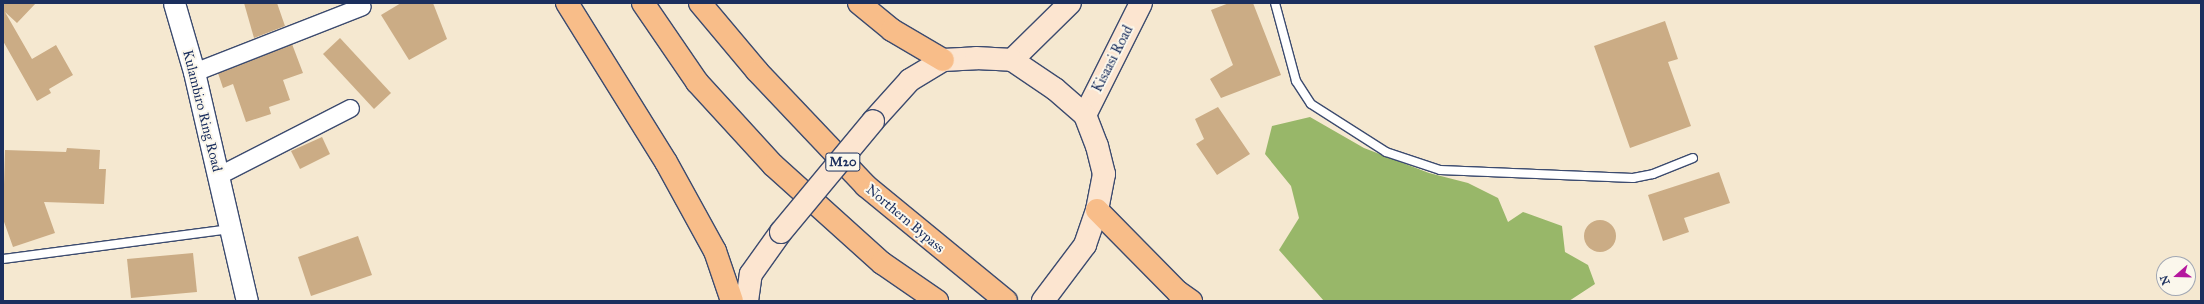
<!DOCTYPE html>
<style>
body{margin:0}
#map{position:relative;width:2204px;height:304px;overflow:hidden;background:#f5e8d0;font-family:"IM FELL Great Primer",serif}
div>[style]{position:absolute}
.forest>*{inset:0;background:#98b769}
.building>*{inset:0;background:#cbac85}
.round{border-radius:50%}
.roads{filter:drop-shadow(1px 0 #3c4b6f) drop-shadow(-1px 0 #3c4b6f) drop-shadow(0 1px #3c4b6f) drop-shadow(0 -1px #3c4b6f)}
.service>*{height:8px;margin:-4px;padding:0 4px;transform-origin:4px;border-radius:4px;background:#fff}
.minor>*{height:17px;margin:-8.5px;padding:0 8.5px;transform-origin:8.5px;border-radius:8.5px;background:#fff}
.tertiary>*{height:21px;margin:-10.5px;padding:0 10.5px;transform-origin:10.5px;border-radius:10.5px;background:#fff}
.secondary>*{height:22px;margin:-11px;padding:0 11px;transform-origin:11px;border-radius:11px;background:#fce5d0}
.motorway>*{height:22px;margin:-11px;padding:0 11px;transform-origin:11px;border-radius:11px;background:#f8bd89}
.bridges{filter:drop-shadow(1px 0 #3c4b6f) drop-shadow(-1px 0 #3c4b6f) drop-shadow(0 1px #3c4b6f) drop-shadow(0 -1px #3c4b6f)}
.secondary-bridge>*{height:22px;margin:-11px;padding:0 11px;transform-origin:11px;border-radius:11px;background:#fce5d0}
span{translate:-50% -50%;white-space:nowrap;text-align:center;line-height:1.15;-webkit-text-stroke:4px #fbf7ec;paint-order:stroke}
.shield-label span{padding:1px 3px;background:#fbf7ec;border:1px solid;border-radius:3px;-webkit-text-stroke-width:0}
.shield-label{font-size:13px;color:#1b2f5e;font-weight:700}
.street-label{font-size:14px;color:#1b2f5e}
.frame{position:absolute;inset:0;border:4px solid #1b2f5e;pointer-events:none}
.north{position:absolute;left:2156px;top:256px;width:40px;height:40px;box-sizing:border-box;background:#fbf7ec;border:1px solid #a1a7b3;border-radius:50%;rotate:250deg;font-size:11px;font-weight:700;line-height:16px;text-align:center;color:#1b2f5e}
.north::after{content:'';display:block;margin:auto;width:14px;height:18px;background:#b5179e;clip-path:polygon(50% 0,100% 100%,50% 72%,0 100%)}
</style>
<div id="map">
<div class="forest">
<div style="clip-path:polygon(1310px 117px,1364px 148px,1429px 173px,1468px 183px,1498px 198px,1508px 222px,1523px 212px,1562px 226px,1565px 252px,1588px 265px,1595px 284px,1569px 301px,1324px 301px,1279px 250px,1299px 218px,1291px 186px,1265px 154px,1272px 126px)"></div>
</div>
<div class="building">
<div style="clip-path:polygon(3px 3px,36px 3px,17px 23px,5px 12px,32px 59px,56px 45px,73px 75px,49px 89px,51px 93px,37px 101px,3px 41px)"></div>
<div style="clip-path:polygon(244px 3px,277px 3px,285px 26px,254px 38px)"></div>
<div style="clip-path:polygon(401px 3px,433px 3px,447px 39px,409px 60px,381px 15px)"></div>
<div style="clip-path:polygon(1229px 3px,1253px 3px,1281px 75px,1221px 98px,1210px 79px,1233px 65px,1211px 10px)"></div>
<div style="clip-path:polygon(1665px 21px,1678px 59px,1668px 62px,1691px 126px,1630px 148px,1594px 46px)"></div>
<div style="clip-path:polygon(340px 38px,391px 93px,374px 109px,323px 54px)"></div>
<div style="clip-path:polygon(292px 44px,303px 73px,283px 80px,290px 100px,269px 107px,271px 114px,246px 122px,233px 84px,223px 88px,218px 73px)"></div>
<div style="clip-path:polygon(1218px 107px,1250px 154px,1217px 175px,1196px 144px,1204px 139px,1195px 119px)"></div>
<div style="clip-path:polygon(322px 137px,330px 154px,300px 169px,291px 151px)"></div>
<div style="clip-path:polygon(67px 148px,100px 150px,99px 169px,106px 169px,104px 204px,44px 202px,55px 233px,13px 247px,3px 219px,5px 150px,66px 152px)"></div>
<div style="clip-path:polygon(1719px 172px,1730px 203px,1684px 218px,1689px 232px,1663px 241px,1648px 195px)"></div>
<div class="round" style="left:1584px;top:220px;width:32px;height:32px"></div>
<div style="clip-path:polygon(358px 236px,372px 275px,311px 296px,298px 257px)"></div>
<div style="clip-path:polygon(193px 253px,197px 292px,131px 298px,127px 259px)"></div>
</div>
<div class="roads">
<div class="service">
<div style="left:1275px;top:3px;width:81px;rotate:74.9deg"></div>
<div style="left:1296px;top:81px;width:27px;rotate:57deg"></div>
<div style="left:1311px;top:104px;width:89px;rotate:32.6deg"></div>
<div style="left:1386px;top:152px;width:57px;rotate:18.4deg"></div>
<div style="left:1440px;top:170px;width:193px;rotate:2.4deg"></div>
<div style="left:1633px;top:178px;width:20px;rotate:-11deg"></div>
<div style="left:1653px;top:174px;width:43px;rotate:-21.8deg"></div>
<div style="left:3px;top:259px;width:229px;rotate:-7.5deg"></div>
</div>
<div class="minor">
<div style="left:194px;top:72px;width:180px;rotate:-21.4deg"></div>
<div style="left:219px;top:175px;width:147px;rotate:-27.1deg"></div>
</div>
<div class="tertiary">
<div style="left:174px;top:3px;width:72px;rotate:73.8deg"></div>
<div style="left:194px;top:72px;width:235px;rotate:77deg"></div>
</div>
<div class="secondary">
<div style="left:1012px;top:60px;width:81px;rotate:-44.5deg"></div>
<div style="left:1085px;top:115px;width:125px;rotate:-63.4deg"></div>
<div style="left:873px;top:121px;width:55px;rotate:-47.9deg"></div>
<div style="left:910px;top:80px;width:39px;rotate:-31deg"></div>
<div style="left:943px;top:60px;width:33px;rotate:-3deg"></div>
<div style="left:976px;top:58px;width:36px;rotate:3deg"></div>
<div style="left:1012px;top:60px;width:52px;rotate:34deg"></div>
<div style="left:1055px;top:89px;width:40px;rotate:41deg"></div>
<div style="left:1085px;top:115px;width:33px;rotate:69deg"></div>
<div style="left:1097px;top:146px;width:29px;rotate:76deg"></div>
<div style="left:1104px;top:174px;width:37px;rotate:101deg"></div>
<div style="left:1097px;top:210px;width:37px;rotate:109deg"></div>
<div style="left:1085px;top:245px;width:70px;rotate:126.9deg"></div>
<div style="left:747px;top:301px;width:27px;rotate:-82deg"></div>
<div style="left:751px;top:274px;width:52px;rotate:-54.5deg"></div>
</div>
<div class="motorway">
<div style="left:567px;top:3px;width:187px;rotate:58.1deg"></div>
<div style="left:666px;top:162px;width:102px;rotate:61.2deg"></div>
<div style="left:715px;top:251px;width:53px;rotate:71.2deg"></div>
<div style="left:643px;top:3px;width:96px;rotate:55.6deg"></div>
<div style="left:697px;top:82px;width:113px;rotate:47.5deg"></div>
<div style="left:773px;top:165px;width:147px;rotate:42deg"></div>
<div style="left:882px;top:263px;width:67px;rotate:34.6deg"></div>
<div style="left:700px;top:3px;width:89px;rotate:50deg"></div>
<div style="left:757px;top:71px;width:158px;rotate:46.5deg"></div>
<div style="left:866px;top:186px;width:181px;rotate:39.4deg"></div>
<div style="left:859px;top:3px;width:43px;rotate:39.3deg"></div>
<div style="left:892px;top:30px;width:59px;rotate:30.5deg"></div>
<div style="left:1097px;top:210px;width:115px;rotate:45.4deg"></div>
<div style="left:1178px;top:292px;width:16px;rotate:35deg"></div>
</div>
</div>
<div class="bridges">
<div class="secondary-bridge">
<div style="left:781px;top:232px;width:144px;rotate:-50.3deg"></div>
</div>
</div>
<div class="shield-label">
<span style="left:843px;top:162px">M20</span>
</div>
<div class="street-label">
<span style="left:1113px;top:59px;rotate:-63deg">Kisaasi Road</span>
<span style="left:202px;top:111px;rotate:76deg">Kulambiro Ring Road</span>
<span style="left:905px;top:219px;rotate:40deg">Northern Bypass</span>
</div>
<div class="frame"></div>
<div class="north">N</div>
</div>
